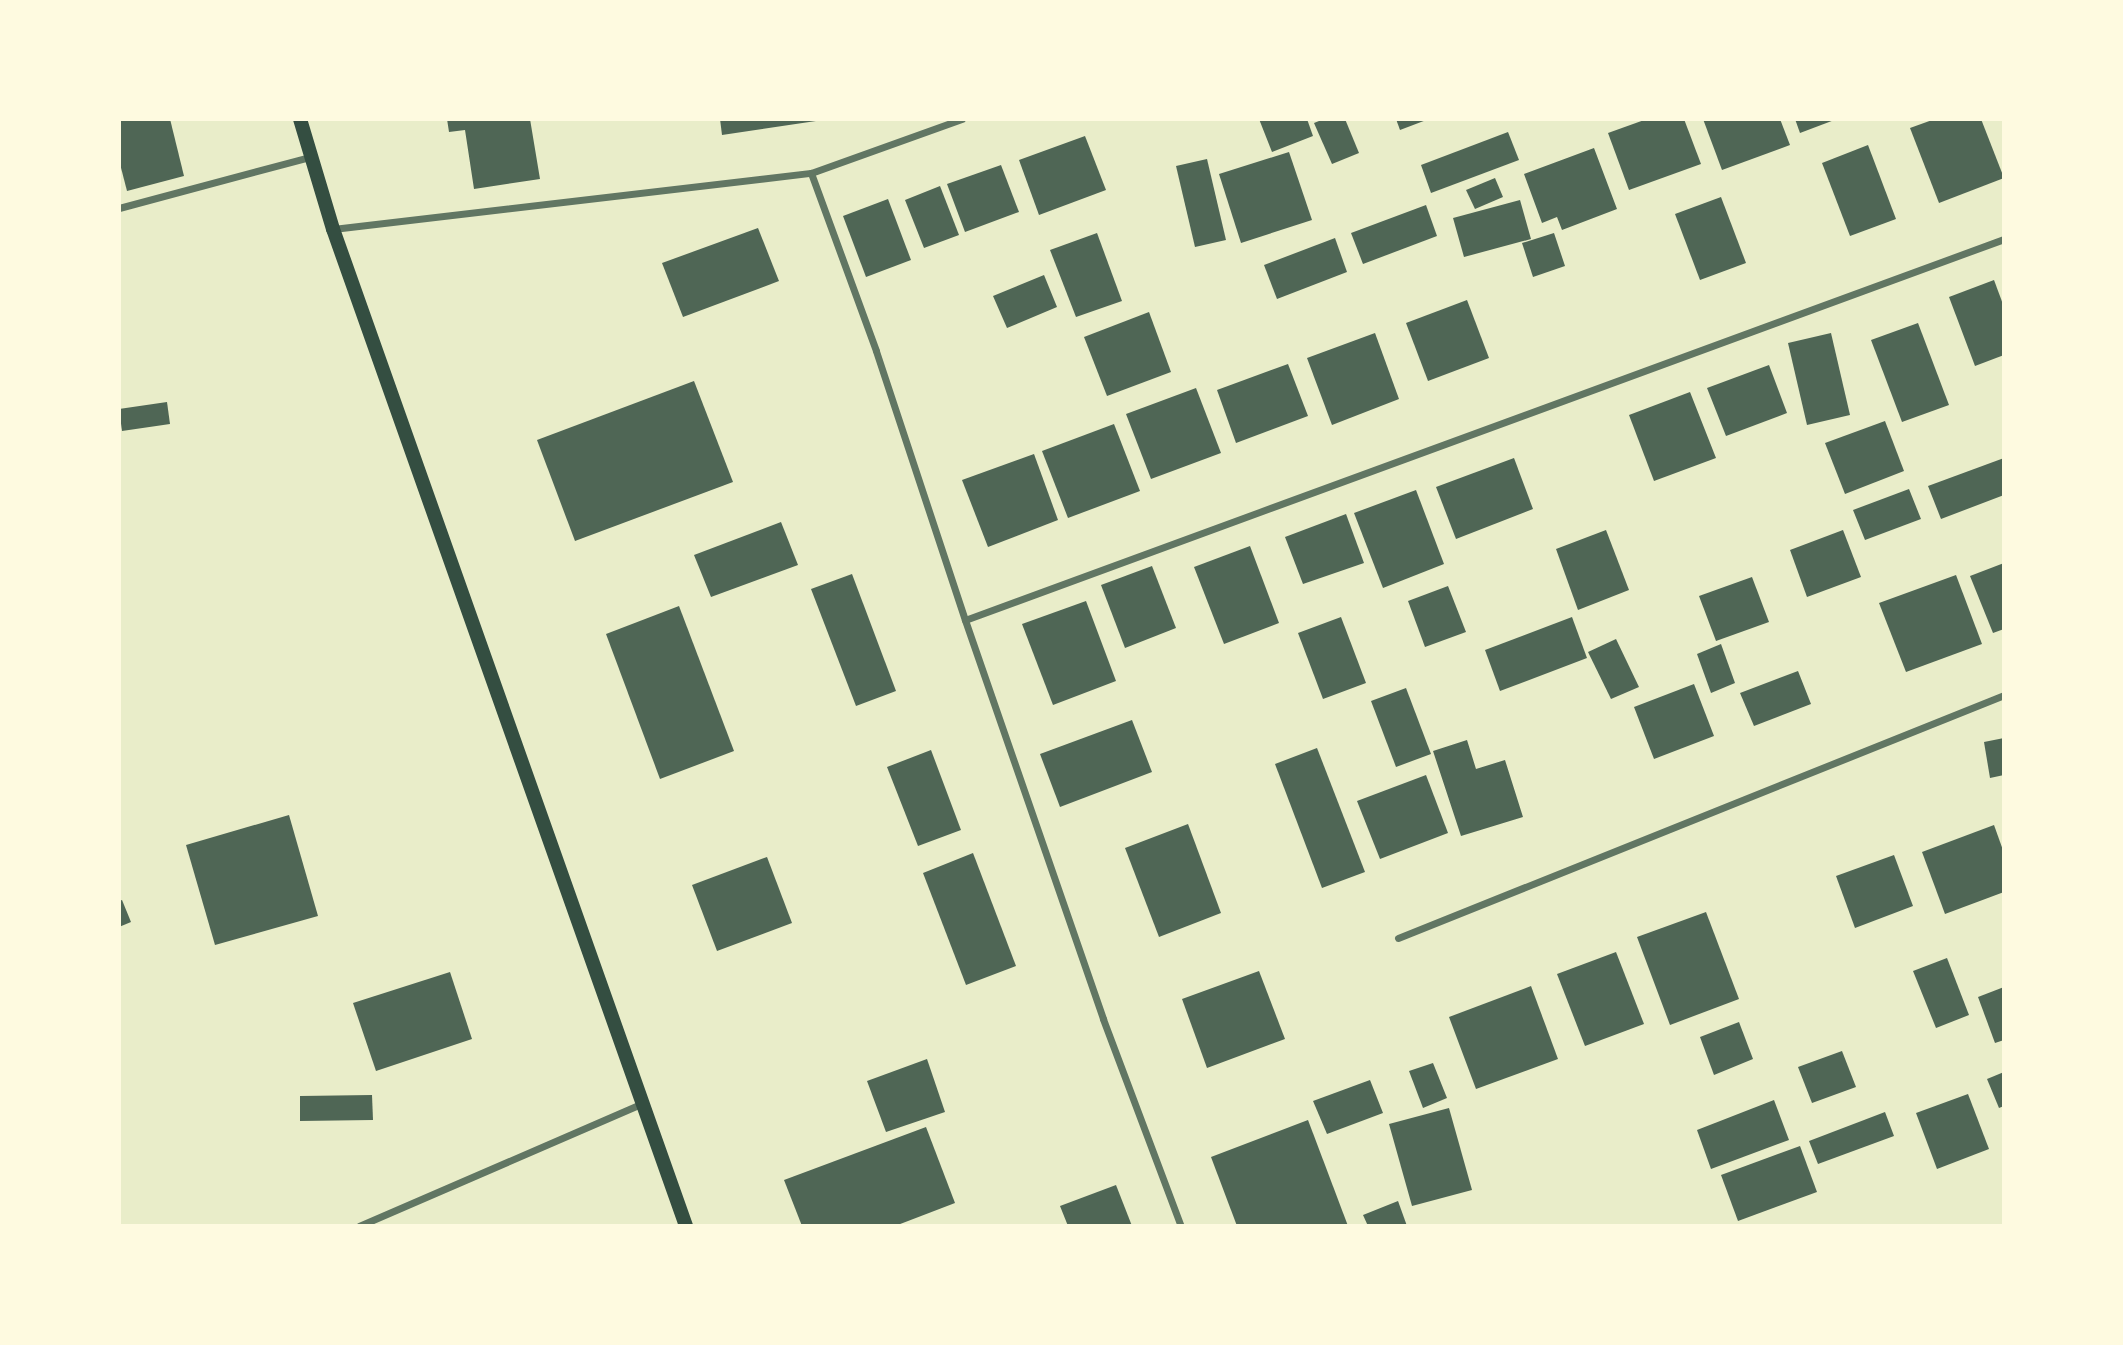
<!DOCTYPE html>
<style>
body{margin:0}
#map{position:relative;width:2123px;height:1345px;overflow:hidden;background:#e9edc9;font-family:Georgia,serif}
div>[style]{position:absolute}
.building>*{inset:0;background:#4f6655}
.minor>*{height:7px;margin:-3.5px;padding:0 3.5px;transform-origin:3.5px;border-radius:3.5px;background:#617663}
.secondary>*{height:14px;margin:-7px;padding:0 7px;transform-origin:7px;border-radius:7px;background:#344e41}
span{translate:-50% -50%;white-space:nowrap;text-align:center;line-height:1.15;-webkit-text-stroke:5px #fefae0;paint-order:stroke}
.frame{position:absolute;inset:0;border:121px solid #fefae0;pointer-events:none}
</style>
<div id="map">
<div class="building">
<div style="clip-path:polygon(119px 119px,170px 119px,184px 176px,127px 191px,119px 160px)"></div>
<div style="clip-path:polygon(447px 119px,530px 119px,540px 179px,474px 189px,465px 130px,449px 132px)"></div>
<div style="clip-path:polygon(720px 119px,816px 119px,816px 121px,722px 135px)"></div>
<div style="clip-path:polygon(1259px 119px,1307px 119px,1313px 136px,1272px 152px)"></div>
<div style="clip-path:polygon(1324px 119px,1345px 119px,1359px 153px,1332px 164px,1314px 123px)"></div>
<div style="clip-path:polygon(1396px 119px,1429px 119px,1400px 130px)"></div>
<div style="clip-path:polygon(1647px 119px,1684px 119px,1701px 164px,1629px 190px,1608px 133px)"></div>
<div style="clip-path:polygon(1703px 119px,1780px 119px,1790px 145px,1722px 170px)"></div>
<div style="clip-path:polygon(1795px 119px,1837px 119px,1800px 133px)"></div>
<div style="clip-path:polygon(1935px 119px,1981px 119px,2004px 178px,1939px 203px,1910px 128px)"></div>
<div style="clip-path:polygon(1508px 132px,1519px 160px,1431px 193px,1421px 165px)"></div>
<div style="clip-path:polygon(1085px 136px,1106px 190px,1039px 215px,1019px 160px)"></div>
<div style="clip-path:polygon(1868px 145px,1896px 219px,1850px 236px,1822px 163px)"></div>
<div style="clip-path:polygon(1594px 148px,1617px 209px,1562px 230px,1557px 217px,1542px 223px,1524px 174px)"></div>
<div style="clip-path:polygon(1289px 152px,1312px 220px,1241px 243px,1219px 174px)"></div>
<div style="clip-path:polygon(1207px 159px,1226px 240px,1195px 247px,1176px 166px)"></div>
<div style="clip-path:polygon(1001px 165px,1019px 212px,965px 232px,947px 184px)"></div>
<div style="clip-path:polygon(1495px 178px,1503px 197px,1475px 209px,1466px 190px)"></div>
<div style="clip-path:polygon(940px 186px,959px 235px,924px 248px,905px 200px)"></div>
<div style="clip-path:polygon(1721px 197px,1746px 263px,1700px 280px,1675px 214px)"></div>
<div style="clip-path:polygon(888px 199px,911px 260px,866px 277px,843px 216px)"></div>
<div style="clip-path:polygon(1520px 200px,1531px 239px,1464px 257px,1453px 218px)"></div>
<div style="clip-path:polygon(1426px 205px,1437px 236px,1363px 264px,1351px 233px)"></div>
<div style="clip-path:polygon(758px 228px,779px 281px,683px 317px,662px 263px)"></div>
<div style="clip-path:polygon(1097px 233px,1122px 301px,1076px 317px,1050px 250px)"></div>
<div style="clip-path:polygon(1554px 233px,1565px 266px,1533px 277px,1522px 243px)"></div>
<div style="clip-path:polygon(1335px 238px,1347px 272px,1277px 299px,1264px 265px)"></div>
<div style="clip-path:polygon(1044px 275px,1057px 307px,1007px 328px,993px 296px)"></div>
<div style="clip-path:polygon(1994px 280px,2004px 307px,2004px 355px,1975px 366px,1949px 297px)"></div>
<div style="clip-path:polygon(1467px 300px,1489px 358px,1428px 381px,1406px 323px)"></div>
<div style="clip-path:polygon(1149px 312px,1171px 372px,1107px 396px,1084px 337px)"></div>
<div style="clip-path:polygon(1918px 323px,1949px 405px,1902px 422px,1871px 340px)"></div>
<div style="clip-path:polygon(1375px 333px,1399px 399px,1332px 425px,1307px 358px)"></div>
<div style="clip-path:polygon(1831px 333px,1850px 415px,1807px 425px,1788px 343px)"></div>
<div style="clip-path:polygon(1288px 364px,1308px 416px,1236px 443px,1217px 390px)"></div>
<div style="clip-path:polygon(1769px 365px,1787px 413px,1726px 436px,1707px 388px)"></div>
<div style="clip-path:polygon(694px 381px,733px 482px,575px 541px,537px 440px)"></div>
<div style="clip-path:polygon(1196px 388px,1221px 453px,1151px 479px,1126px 414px)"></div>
<div style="clip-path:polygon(1690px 392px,1716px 458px,1654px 481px,1629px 415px)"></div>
<div style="clip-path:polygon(167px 402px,170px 424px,122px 431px,119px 409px)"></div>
<div style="clip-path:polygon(1885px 421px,1904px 471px,1845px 494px,1825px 443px)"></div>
<div style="clip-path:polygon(1114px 424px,1140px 491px,1068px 518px,1042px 451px)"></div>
<div style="clip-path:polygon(1034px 454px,1058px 520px,988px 547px,962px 480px)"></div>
<div style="clip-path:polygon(1514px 458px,1533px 509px,1456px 539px,1436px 487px)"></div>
<div style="clip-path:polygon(2004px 458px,2004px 495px,1941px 519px,1928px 486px)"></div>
<div style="clip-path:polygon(1909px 489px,1921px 519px,1865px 540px,1853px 510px)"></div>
<div style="clip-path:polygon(1416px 490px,1444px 564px,1383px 588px,1354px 513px)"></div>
<div style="clip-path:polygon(1346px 514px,1364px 563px,1303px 584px,1285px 537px)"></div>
<div style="clip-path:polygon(781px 522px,798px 565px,711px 597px,694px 555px)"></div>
<div style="clip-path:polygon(1606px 530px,1629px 590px,1578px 610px,1556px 549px)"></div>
<div style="clip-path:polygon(1843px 530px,1861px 577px,1807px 597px,1790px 550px)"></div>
<div style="clip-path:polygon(1250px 546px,1279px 623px,1224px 644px,1194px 567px)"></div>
<div style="clip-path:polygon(2004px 563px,2004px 629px,1993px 633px,1970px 576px)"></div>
<div style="clip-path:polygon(1152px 566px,1176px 628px,1125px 648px,1101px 585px)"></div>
<div style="clip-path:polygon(852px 574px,896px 691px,856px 706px,811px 589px)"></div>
<div style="clip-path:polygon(1956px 575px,1982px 644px,1906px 672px,1879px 603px)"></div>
<div style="clip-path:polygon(1752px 577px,1769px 622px,1716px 641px,1699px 596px)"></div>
<div style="clip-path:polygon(1448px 586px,1466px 632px,1425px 647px,1408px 601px)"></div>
<div style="clip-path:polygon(1086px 601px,1116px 681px,1053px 705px,1022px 624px)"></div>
<div style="clip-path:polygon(679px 606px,734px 751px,660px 779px,606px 634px)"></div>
<div style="clip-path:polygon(1341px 617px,1366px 683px,1323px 699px,1298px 633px)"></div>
<div style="clip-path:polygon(1572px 617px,1587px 658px,1500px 691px,1485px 650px)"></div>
<div style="clip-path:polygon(1616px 639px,1639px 687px,1611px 699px,1588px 652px)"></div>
<div style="clip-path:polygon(1721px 644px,1735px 683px,1711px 693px,1697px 654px)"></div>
<div style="clip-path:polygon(1798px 671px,1811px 704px,1754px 726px,1740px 693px)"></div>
<div style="clip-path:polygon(1694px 684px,1714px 736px,1654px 759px,1634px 707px)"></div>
<div style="clip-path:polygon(1406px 688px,1431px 754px,1396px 767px,1371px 701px)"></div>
<div style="clip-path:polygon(1132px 720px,1152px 772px,1060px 807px,1040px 754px)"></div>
<div style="clip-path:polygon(2004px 738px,2004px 775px,1990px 778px,1984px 742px)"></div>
<div style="clip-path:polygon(1467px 740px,1476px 769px,1505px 760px,1523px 817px,1461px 836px,1433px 751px)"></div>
<div style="clip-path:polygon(1317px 748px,1365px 872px,1322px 888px,1275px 764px)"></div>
<div style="clip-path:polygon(931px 750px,961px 830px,918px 846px,887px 767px)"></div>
<div style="clip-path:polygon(1426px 775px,1448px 833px,1380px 859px,1357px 801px)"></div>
<div style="clip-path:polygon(289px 815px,318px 916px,215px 945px,186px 845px)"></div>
<div style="clip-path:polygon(1188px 824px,1221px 913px,1159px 937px,1125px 848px)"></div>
<div style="clip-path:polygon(1994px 825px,2004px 853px,2004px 892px,1945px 914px,1922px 852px)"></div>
<div style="clip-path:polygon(973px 853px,1016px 966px,966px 985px,923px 873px)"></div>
<div style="clip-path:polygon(1894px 855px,1913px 906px,1855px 928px,1836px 876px)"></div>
<div style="clip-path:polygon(767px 857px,792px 923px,717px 951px,692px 885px)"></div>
<div style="clip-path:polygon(122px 900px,131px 922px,119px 927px,119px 901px)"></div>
<div style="clip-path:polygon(1706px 912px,1739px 999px,1670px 1025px,1637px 937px)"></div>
<div style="clip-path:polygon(1616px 952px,1644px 1024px,1585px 1046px,1557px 974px)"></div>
<div style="clip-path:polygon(1947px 958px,1969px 1015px,1936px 1028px,1913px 971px)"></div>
<div style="clip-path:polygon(1259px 971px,1285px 1039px,1207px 1068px,1182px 999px)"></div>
<div style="clip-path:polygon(450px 972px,472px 1039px,376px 1071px,353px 1003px)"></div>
<div style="clip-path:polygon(1531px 986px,1558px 1059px,1476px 1089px,1449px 1017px)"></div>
<div style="clip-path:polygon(2004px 987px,2004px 1040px,1995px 1043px,1978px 997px)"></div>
<div style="clip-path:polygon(1739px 1022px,1753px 1059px,1714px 1075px,1700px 1037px)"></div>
<div style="clip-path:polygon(1842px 1051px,1856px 1087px,1812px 1103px,1798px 1067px)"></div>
<div style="clip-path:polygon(927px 1059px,945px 1112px,886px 1132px,867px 1081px)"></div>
<div style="clip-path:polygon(1433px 1063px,1447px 1098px,1423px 1108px,1409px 1071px)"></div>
<div style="clip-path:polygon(2004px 1072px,2004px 1106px,1999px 1108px,1987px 1079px)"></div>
<div style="clip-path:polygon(1370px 1080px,1383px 1113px,1327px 1134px,1313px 1101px)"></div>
<div style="clip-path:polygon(1968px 1094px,1989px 1149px,1937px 1169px,1916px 1113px)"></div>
<div style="clip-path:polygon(372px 1095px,373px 1120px,300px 1121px,300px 1096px)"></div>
<div style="clip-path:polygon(1774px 1100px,1789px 1140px,1711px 1169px,1697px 1130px)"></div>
<div style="clip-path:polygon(1449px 1108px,1472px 1190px,1412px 1206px,1389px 1124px)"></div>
<div style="clip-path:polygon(1885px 1112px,1894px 1136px,1818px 1164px,1809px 1141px)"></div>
<div style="clip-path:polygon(1308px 1120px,1348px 1226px,1237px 1226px,1211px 1157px)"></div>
<div style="clip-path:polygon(926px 1127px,955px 1203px,895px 1226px,802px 1226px,784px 1180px)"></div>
<div style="clip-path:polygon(1800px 1146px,1817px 1192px,1738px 1221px,1721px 1175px)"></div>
<div style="clip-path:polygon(1116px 1185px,1132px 1226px,1068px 1226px,1060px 1206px)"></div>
<div style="clip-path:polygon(1398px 1201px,1407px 1226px,1368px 1226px,1363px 1215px)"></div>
</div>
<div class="minor">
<div style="left:811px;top:173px;width:189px;rotate:69.9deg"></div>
<div style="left:876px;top:351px;width:283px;rotate:71.7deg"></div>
<div style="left:965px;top:620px;width:422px;rotate:70.9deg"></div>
<div style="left:1103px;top:1019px;width:221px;rotate:69.4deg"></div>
<div style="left:119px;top:208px;width:197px;rotate:-15deg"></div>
<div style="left:333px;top:229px;width:481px;rotate:-6.7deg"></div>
<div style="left:811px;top:173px;width:160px;rotate:-19.7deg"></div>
<div style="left:965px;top:620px;width:1107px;rotate:-20.14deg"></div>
<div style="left:1398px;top:938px;width:653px;rotate:-21.85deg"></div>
<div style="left:359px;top:1226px;width:307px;rotate:-23.4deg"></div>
</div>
<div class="secondary">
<div style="left:300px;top:119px;width:115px;rotate:73.3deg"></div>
<div style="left:333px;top:229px;width:1058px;rotate:70.5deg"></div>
</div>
<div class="frame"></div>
</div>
